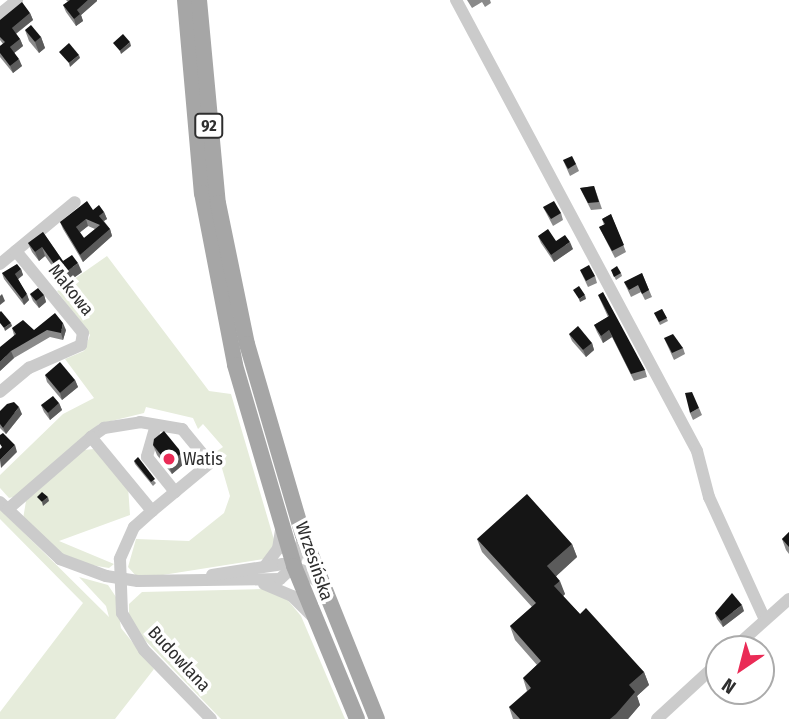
<!DOCTYPE html>
<meta charset="utf-8">
<style>
body{margin:0}
#map{position:relative;width:789px;height:719px;overflow:hidden;background:#fff;font-family:"Fira Sans Condensed",sans-serif}
div>[style]{position:absolute}
.green>*{inset:0;background:#e6ecdb}
.minor>*{height:12px;margin:-6px;padding:0 6px;transform-origin:6px;border-radius:6px;background:#cbcbcb}
.major>*{height:16px;margin:-8px;padding:0 8px;transform-origin:8px;border-radius:8px;background:#a6a6a6}
.wall>*{inset:0;background:#8a8a8a}
.shaded-wall>*{inset:0;background:#5b5b5b}
.building>*{inset:0;background:#151515}
.dots>*{width:19px;height:19px;translate:-50% -50%;box-sizing:border-box;border:4px solid #fff;border-radius:50%}
span{translate:-50% -50%;white-space:nowrap;text-align:center;line-height:1.15;-webkit-text-stroke:7px #fff;paint-order:stroke}
.shield-label span{padding:2px 5px;background:#fff;border:2px solid;border-radius:5px;-webkit-text-stroke-width:0}
.shield-label{font-size:16px;color:#2e2e2e;font-weight:700}
.street-label{font-size:18px;color:#2e2e2e}
.poi-label{font-size:18px;color:#2e2e2e}
.left{translate:0 -50%;text-align:left}
.north{position:absolute;left:705px;top:635px;width:70px;height:70px;box-sizing:border-box;background:#fff;border:2px solid #ababab;border-radius:50%;rotate:215deg;font-size:19px;font-weight:700;line-height:28px;text-align:center;color:#2e2e2e}
.north::after{content:'';display:block;margin:auto;width:24px;height:32px;background:#ea2b56;clip-path:polygon(50% 0,100% 100%,50% 72%,0 100%)}
</style>
<div id="map">
<div class="green">
<div style="clip-path:polygon(107px 256px,209px 391px,231px 394px,275px 543px,264px 559px,150px 577px,137px 577px,128px 567px,136px 539px,189px 541px,224px 513px,230px 496px,217px 451px,223px 447px,203px 424px,198px 429px,193px 418px,146px 407px,144px 413px,99px 424px,18px 496px,9px 498px,0 488px,0 475px,63px 414px,94px 398px,65px 359px,84px 351px,90px 335px,57px 291px)"></div>
<div style="clip-path:polygon(94px 449px,128px 486px,130px 515px,59px 541px,114px 564px,109px 568px,85px 564px,54px 550px,23px 519px,26px 501px,84px 450px)"></div>
<div style="clip-path:polygon(0 509px,109px 617px,106px 606px,79px 577px,108px 585px,116px 597px,121px 628px,154px 669px,115px 719px,0 719px,0 712px,83px 603px,0 519px)"></div>
<div style="clip-path:polygon(262px 589px,286px 598px,301px 616px,345px 719px,221px 719px,139px 634px,129px 616px,129px 604px,142px 592px)"></div>
</div>
<div class="minor">
<div style="left:456px;top:0;width:511px;rotate:61.88deg"></div>
<div style="left:697px;top:451px;width:48px;rotate:75.4deg"></div>
<div style="left:709px;top:497px;width:135px;rotate:65.5deg"></div>
<div style="left:0;top:14px;width:22px;rotate:-39deg"></div>
<div style="left:0;top:264px;width:97px;rotate:-39.6deg"></div>
<div style="left:0;top:392px;width:38px;rotate:-40deg"></div>
<div style="left:29px;top:368px;width:57px;rotate:-23.9deg"></div>
<div style="left:81px;top:345px;width:12px;rotate:-81deg"></div>
<div style="left:83px;top:333px;width:106px;rotate:-129.3deg"></div>
<div style="left:156px;top:425px;width:33px;rotate:106deg"></div>
<div style="left:147px;top:457px;width:45px;rotate:51.3deg"></div>
<div style="left:91px;top:437px;width:16px;rotate:-35deg"></div>
<div style="left:104px;top:428px;width:36px;rotate:-9deg"></div>
<div style="left:140px;top:422px;width:43px;rotate:9.5deg"></div>
<div style="left:182px;top:429px;width:44px;rotate:50.5deg"></div>
<div style="left:210px;top:463px;width:75px;rotate:140.4deg"></div>
<div style="left:0;top:502px;width:83px;rotate:43.5deg"></div>
<div style="left:60px;top:559px;width:49px;rotate:20.3deg"></div>
<div style="left:106px;top:576px;width:32px;rotate:9deg"></div>
<div style="left:138px;top:581px;width:142px;rotate:-0.8deg"></div>
<div style="left:280px;top:579px;width:19px;rotate:-43deg"></div>
<div style="left:294px;top:566px;width:29px;rotate:-72deg"></div>
<div style="left:8px;top:509px;width:110px;rotate:-40.9deg"></div>
<div style="left:91px;top:437px;width:96px;rotate:50.5deg"></div>
<div style="left:152px;top:511px;width:24px;rotate:138deg"></div>
<div style="left:134px;top:527px;width:35px;rotate:114deg"></div>
<div style="left:120px;top:559px;width:54px;rotate:87.9deg"></div>
<div style="left:122px;top:613px;width:43px;rotate:59.3deg"></div>
<div style="left:144px;top:650px;width:96px;rotate:45.8deg"></div>
<div style="left:265px;top:566px;width:21px;rotate:-53deg"></div>
<div style="left:278px;top:549px;width:20px;rotate:-81deg"></div>
<div style="left:212px;top:575px;width:72px;rotate:-8.8deg"></div>
<div style="left:283px;top:564px;width:23px;rotate:18deg"></div>
<div style="left:305px;top:571px;width:23px;rotate:41deg"></div>
<div style="left:264px;top:584px;width:30px;rotate:23deg"></div>
<div style="left:292px;top:596px;width:28px;rotate:45deg"></div>
<div style="left:733px;top:649px;width:75px;rotate:-41.8deg"></div>
<div style="left:657px;top:719px;width:84px;rotate:-42.6deg"></div>
</div>
<div class="major">
<div style="left:185px;top:0;width:194px;rotate:85deg"></div>
<div style="left:202px;top:193px;width:175px;rotate:79.1deg"></div>
<div style="left:235px;top:365px;width:209px;rotate:73.6deg"></div>
<div style="left:294px;top:566px;width:165px;rotate:67.6deg"></div>
<div style="left:199px;top:0;width:204px;rotate:84.7deg"></div>
<div style="left:218px;top:203px;width:144px;rotate:78.4deg"></div>
<div style="left:247px;top:344px;width:199px;rotate:73.7deg"></div>
<div style="left:303px;top:535px;width:198px;rotate:68.1deg"></div>
</div>
<div class="wall">
<div style="clip-path:polygon(66px 0,97px 0,97px 1px,81px 15px,83px 21px,76px 26px,66px 12px,63px 5px,68px 2px)"></div>
<div style="clip-path:polygon(467px 0,490px 0,491px 3px,485px 7px,482px 2px,472px 8px)"></div>
<div style="clip-path:polygon(30px 13px,33px 20px,16px 34px,20px 39px,23px 46px,14px 53px,22px 66px,13px 73px,0 57px,0 46px,3px 44px,0 40px,0 20px)"></div>
<div style="clip-path:polygon(25px 30px,41px 37px,45px 48px,39px 53px,29px 41px)"></div>
<div style="clip-path:polygon(563px 160px,576px 164px,579px 171px,570px 176px)"></div>
<div style="clip-path:polygon(594px 186px,602px 209px,591px 210px,580px 188px)"></div>
<div style="clip-path:polygon(543px 207px,561px 213px,563px 220px,553px 226px)"></div>
<div style="clip-path:polygon(evenodd,93px 210px,104px 212px,107px 219px,104px 221px,110px 229px,112px 236px,83px 262px,63px 229px,60px 222px,93px 210px,88px 226px,95px 229px,84px 238px,80px 232px,88px 226px)"></div>
<div style="clip-path:polygon(611px 214px,626px 252px,615px 258px,599px 227px,604px 225px,602px 219px)"></div>
<div style="clip-path:polygon(43px 232px,63px 261px,82px 272px,65px 284px,45px 256px,39px 261px,32px 252px,28px 243px)"></div>
<div style="clip-path:polygon(538px 236px,556px 241px,573px 249px,554px 262px,541px 243px)"></div>
<div style="clip-path:polygon(21px 269px,23px 275px,18px 279px,29px 300px,24px 305px,4px 279px,2px 273px)"></div>
<div style="clip-path:polygon(580px 270px,595px 276px,597px 283px,588px 287px)"></div>
<div style="clip-path:polygon(611px 270px,621px 273px,622px 276px,616px 280px)"></div>
<div style="clip-path:polygon(642px 273px,652px 297px,645px 300px,641px 292px,631px 297px,624px 282px)"></div>
<div style="clip-path:polygon(30px 294px,44px 295px,46px 302px,39px 308px,33px 301px)"></div>
<div style="clip-path:polygon(598px 295px,645px 370px,647px 377px,634px 381px,612px 337px,603px 343px,597px 332px,594px 325px,608px 317px)"></div>
<div style="clip-path:polygon(662px 309px,668px 321px,660px 325px,654px 313px)"></div>
<div style="clip-path:polygon(12px 328px,34px 330px,66px 330px,63px 340px,50px 337px,14px 358px,0 371px,14px 335px)"></div>
<div style="clip-path:polygon(569px 334px,592px 343px,594px 350px,586px 357px,572px 341px)"></div>
<div style="clip-path:polygon(664px 338px,683px 348px,685px 354px,674px 360px)"></div>
<div style="clip-path:polygon(45px 375px,75px 380px,78px 387px,62px 400px,47px 382px)"></div>
<div style="clip-path:polygon(59px 403px,62px 410px,50px 420px,44px 412px,41px 405px)"></div>
<div style="clip-path:polygon(699px 408px,702px 415px,693px 420px,690px 413px)"></div>
<div style="clip-path:polygon(0 411px,22px 414px,6px 434px,0 428px)"></div>
<div style="clip-path:polygon(153px 445px,182px 453px,185px 463px,172px 474px,157px 455px)"></div>
<div style="clip-path:polygon(134px 461px,156px 483px,153px 486px,135px 464px)"></div>
<div style="clip-path:polygon(789px 532px,789px 554px,786px 550px,782px 539px)"></div>
<div style="clip-path:polygon(477px 539px,572px 544px,577px 557px,556px 576px,565px 594px,563px 596px,580px 614px,644px 672px,649px 685px,637px 696px,640px 705px,628px 719px,513px 719px,509px 707px,527px 691px,523px 678px,537px 665px,515px 640px,510px 626px,532px 607px,482px 552px)"></div>
<div style="clip-path:polygon(744px 611px,723px 627px,717px 619px,715px 613px)"></div>
</div>
<div class="shaded-wall">
<div style="clip-path:polygon(88px 0,97px 0,97px 1px,81px 15px,83px 21px,76px 26px,74px 19px,77px 10px)"></div>
<div style="clip-path:polygon(30px 13px,33px 20px,14px 35px,12px 28px)"></div>
<div style="clip-path:polygon(41px 37px,45px 48px,39px 53px,35px 42px)"></div>
<div style="clip-path:polygon(20px 39px,23px 46px,13px 54px,10px 47px)"></div>
<div style="clip-path:polygon(130px 42px,131px 46px,121px 54px,120px 51px)"></div>
<div style="clip-path:polygon(79px 55px,80px 58px,70px 67px,69px 63px)"></div>
<div style="clip-path:polygon(19px 59px,22px 66px,13px 73px,10px 66px)"></div>
<div style="clip-path:polygon(104px 212px,107px 219px,102px 222px,99px 216px)"></div>
<div style="clip-path:polygon(86px 219px,88px 226px,78px 234px,76px 227px)"></div>
<div style="clip-path:polygon(110px 229px,112px 236px,83px 262px,80px 255px)"></div>
<div style="clip-path:polygon(570px 242px,573px 249px,554px 262px,551px 255px)"></div>
<div style="clip-path:polygon(42px 247px,45px 256px,39px 261px,35px 252px)"></div>
<div style="clip-path:polygon(78px 263px,82px 272px,65px 284px,62px 275px)"></div>
<div style="clip-path:polygon(21px 269px,23px 275px,17px 280px,15px 274px)"></div>
<div style="clip-path:polygon(2px 294px,5px 301px,0 305px,0 296px)"></div>
<div style="clip-path:polygon(27px 294px,29px 300px,24px 305px,22px 299px)"></div>
<div style="clip-path:polygon(44px 295px,46px 302px,39px 308px,36px 301px)"></div>
<div style="clip-path:polygon(585px 295px,586px 299px,580px 302px,579px 299px)"></div>
<div style="clip-path:polygon(11px 323px,12px 326px,5px 331px,4px 328px)"></div>
<div style="clip-path:polygon(63px 323px,66px 330px,63px 340px,61px 333px)"></div>
<div style="clip-path:polygon(609px 330px,612px 337px,603px 343px,601px 336px)"></div>
<div style="clip-path:polygon(592px 343px,594px 350px,586px 357px,583px 350px)"></div>
<div style="clip-path:polygon(11px 351px,14px 358px,0 371px,0 362px)"></div>
<div style="clip-path:polygon(75px 380px,78px 387px,62px 400px,60px 393px)"></div>
<div style="clip-path:polygon(59px 403px,62px 410px,50px 420px,48px 413px)"></div>
<div style="clip-path:polygon(19px 407px,22px 414px,6px 434px,3px 428px)"></div>
<div style="clip-path:polygon(15px 445px,17px 452px,1px 468px,0 460px)"></div>
<div style="clip-path:polygon(182px 453px,185px 463px,172px 474px,168px 464px)"></div>
<div style="clip-path:polygon(48px 497px,49px 501px,43px 506px,42px 502px)"></div>
<div style="clip-path:polygon(572px 544px,577px 557px,552px 580px,547px 566px)"></div>
<div style="clip-path:polygon(560px 581px,565px 594px,559px 600px,554px 586px)"></div>
<div style="clip-path:polygon(742px 605px,744px 611px,723px 627px,721px 621px)"></div>
<div style="clip-path:polygon(644px 672px,649px 685px,637px 696px,640px 705px,628px 719px,610px 719px,629px 685px)"></div>
</div>
<div class="building">
<div style="clip-path:polygon(70px 0,88px 0,77px 10px,80px 14px,74px 19px,63px 5px)"></div>
<div style="clip-path:polygon(22px 2px,30px 13px,12px 28px,20px 39px,10px 47px,19px 59px,10px 66px,0 53px,0 46px,5px 42px,0 37px,0 20px)"></div>
<div style="clip-path:polygon(31px 25px,41px 37px,35px 42px,25px 30px)"></div>
<div style="clip-path:polygon(123px 34px,130px 42px,120px 51px,113px 43px)"></div>
<div style="clip-path:polygon(69px 43px,79px 55px,69px 63px,59px 52px)"></div>
<div style="clip-path:polygon(572px 156px,576px 164px,568px 169px,563px 160px)"></div>
<div style="clip-path:polygon(594px 186px,599px 202px,588px 203px,580px 188px)"></div>
<div style="clip-path:polygon(evenodd,87px 201px,93px 210px,99px 205px,104px 212px,99px 216px,110px 229px,80px 255px,60px 222px,87px 201px,86px 219px,100px 225px,84px 238px,76px 227px,86px 219px)"></div>
<div style="clip-path:polygon(554px 201px,561px 213px,551px 219px,543px 207px)"></div>
<div style="clip-path:polygon(611px 214px,624px 245px,612px 251px,599px 227px,605px 224px,602px 219px)"></div>
<div style="clip-path:polygon(548px 229px,556px 241px,565px 235px,570px 242px,551px 255px,538px 236px)"></div>
<div style="clip-path:polygon(43px 232px,63px 261px,72px 255px,78px 263px,62px 275px,42px 247px,35px 252px,28px 243px)"></div>
<div style="clip-path:polygon(17px 264px,21px 269px,15px 274px,27px 294px,22px 299px,2px 273px)"></div>
<div style="clip-path:polygon(589px 265px,595px 276px,586px 281px,580px 270px)"></div>
<div style="clip-path:polygon(617px 266px,621px 273px,614px 277px,611px 270px)"></div>
<div style="clip-path:polygon(642px 273px,649px 290px,642px 294px,638px 285px,629px 290px,624px 282px)"></div>
<div style="clip-path:polygon(579px 286px,585px 295px,579px 299px,573px 290px)"></div>
<div style="clip-path:polygon(38px 288px,44px 295px,36px 301px,30px 294px)"></div>
<div style="clip-path:polygon(603px 292px,645px 370px,631px 374px,609px 330px,601px 336px,594px 325px,609px 316px,598px 295px)"></div>
<div style="clip-path:polygon(662px 309px,667px 318px,659px 322px,654px 313px)"></div>
<div style="clip-path:polygon(1px 311px,11px 323px,4px 328px,0 323px,0 312px)"></div>
<div style="clip-path:polygon(55px 313px,63px 323px,61px 333px,47px 330px,11px 351px,0 362px,0 347px,16px 334px,12px 328px,23px 320px,34px 330px)"></div>
<div style="clip-path:polygon(578px 326px,592px 343px,583px 350px,569px 334px)"></div>
<div style="clip-path:polygon(673px 334px,683px 348px,672px 353px,664px 338px)"></div>
<div style="clip-path:polygon(60px 362px,75px 380px,60px 393px,45px 375px)"></div>
<div style="clip-path:polygon(692px 392px,699px 408px,690px 413px,685px 393px)"></div>
<div style="clip-path:polygon(53px 396px,59px 403px,48px 413px,41px 405px)"></div>
<div style="clip-path:polygon(14px 402px,19px 407px,3px 428px,0 424px,0 411px,7px 404px)"></div>
<div style="clip-path:polygon(164px 431px,182px 453px,168px 464px,153px 445px,154px 439px)"></div>
<div style="clip-path:polygon(3px 433px,15px 445px,0 460px,0 449px,2px 447px,0 444px,0 435px)"></div>
<div style="clip-path:polygon(138px 457px,155px 479px,151px 482px,134px 461px)"></div>
<div style="clip-path:polygon(42px 492px,48px 497px,42px 502px,37px 497px)"></div>
<div style="clip-path:polygon(527px 494px,572px 544px,547px 566px,560px 581px,554px 586px,580px 614px,586px 608px,644px 672px,629px 685px,635px 692px,616px 714px,610px 719px,520px 719px,509px 707px,531px 688px,523px 678px,541px 661px,510px 626px,536px 603px,477px 539px)"></div>
<div style="clip-path:polygon(789px 532px,789px 547px,782px 539px)"></div>
<div style="clip-path:polygon(732px 593px,742px 605px,721px 621px,715px 613px)"></div>
</div>
<div class="dots">
<div style="left:169px;top:459px;background:#ea2b56"></div>
</div>
<div class="shield-label">
<span style="left:209px;top:126px">92</span>
</div>
<div class="street-label">
<span style="left:71px;top:290px;rotate:51deg">Makowa</span>
<span style="left:314px;top:561px;rotate:71deg">Wrzesińska</span>
<span style="left:179px;top:659px;rotate:47deg">Budowlana</span>
</div>
<div class="poi-label">
<span class="left" style="left:183px;top:459px">Watis</span>
</div>
<div class="north">N</div>
</div>
